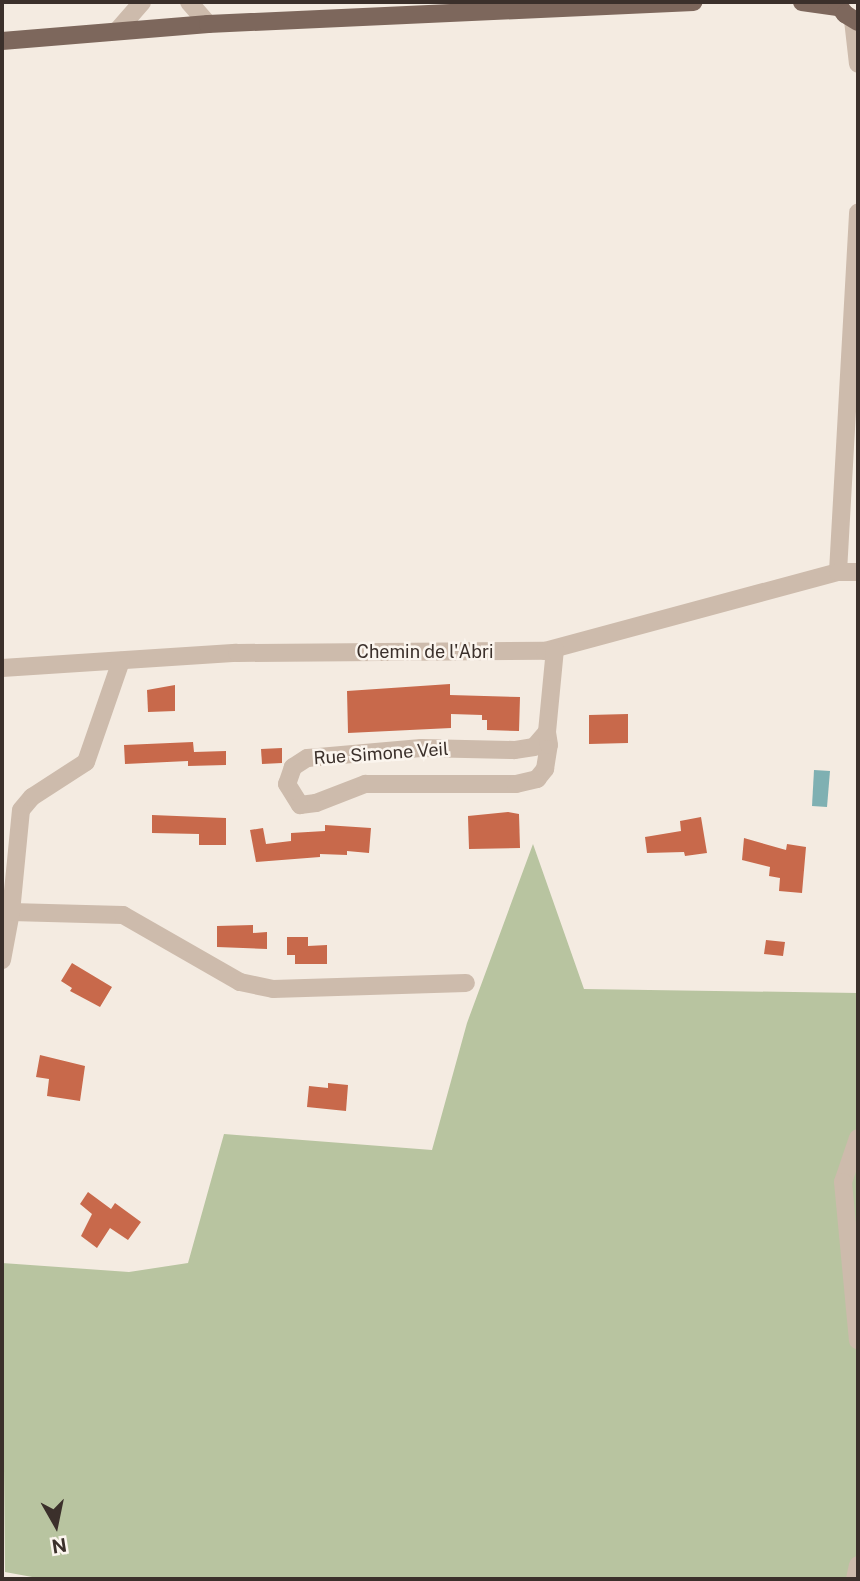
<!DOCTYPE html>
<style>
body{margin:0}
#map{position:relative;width:860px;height:1581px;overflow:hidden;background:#f4ebe1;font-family:"Public Sans",sans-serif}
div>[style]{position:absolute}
.green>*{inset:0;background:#b8c4a0}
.water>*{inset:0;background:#7fb0b2}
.building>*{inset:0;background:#c8694b}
.minor>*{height:18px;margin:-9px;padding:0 9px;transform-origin:9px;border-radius:9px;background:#cdbbac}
.major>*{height:18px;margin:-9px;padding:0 9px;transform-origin:9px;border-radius:9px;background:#7d675c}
span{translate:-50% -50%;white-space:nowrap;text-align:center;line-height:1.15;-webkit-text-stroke:5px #fbf5ee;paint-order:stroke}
.street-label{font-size:18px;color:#3b302b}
.frame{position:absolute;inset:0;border:4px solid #3b302b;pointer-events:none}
.north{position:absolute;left:21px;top:1490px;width:70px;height:70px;-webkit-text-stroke:5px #fbf5ee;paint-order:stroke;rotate:171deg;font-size:19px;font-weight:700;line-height:28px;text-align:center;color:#3b302b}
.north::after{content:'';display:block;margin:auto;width:24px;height:32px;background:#3b302b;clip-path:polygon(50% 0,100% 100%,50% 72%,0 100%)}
</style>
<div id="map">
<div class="green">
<div style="clip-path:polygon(533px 844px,584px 989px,858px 993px,858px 1557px,855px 1579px,43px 1579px,5px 1572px,2px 1263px,129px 1272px,188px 1263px,224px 1134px,432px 1150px,467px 1023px)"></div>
</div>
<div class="water">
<div style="clip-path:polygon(814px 770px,830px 771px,827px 807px,812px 806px)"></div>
</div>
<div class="building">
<div style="clip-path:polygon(450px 684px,450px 695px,520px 697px,519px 731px,487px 730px,487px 720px,482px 720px,482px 715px,451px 714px,451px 728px,348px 733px,347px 691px)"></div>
<div style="clip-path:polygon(175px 685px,175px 711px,148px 712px,147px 690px)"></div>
<div style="clip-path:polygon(628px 714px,628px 743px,589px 744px,589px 715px)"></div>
<div style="clip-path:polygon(193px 742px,194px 752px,226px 751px,226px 765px,188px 766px,188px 761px,125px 764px,124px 745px)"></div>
<div style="clip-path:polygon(282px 748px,282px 763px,262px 764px,261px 749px)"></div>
<div style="clip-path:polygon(508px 812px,519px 814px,520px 848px,469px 849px,468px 816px)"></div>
<div style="clip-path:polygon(152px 815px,226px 818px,226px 845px,199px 845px,199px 834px,152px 833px)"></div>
<div style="clip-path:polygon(701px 817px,707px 853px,685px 856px,684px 852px,647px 853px,645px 837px,681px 831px,680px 821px)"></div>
<div style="clip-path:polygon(325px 825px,371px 828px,369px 853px,347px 851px,347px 855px,320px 854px,320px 857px,256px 862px,250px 830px,263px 828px,266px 844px,291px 841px,291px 833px,325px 831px)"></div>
<div style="clip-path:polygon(744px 838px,786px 850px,787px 844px,806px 847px,802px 893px,779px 891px,780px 878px,769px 876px,770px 867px,742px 860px)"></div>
<div style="clip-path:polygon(253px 925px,253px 933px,267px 932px,267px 949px,217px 947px,217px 926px)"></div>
<div style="clip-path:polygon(287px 937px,308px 937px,308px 946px,327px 945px,327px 964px,295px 964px,295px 955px,287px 955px)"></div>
<div style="clip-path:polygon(766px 940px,785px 942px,783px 956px,764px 954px)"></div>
<div style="clip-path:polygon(72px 963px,112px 987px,100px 1007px,70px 991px,72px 988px,61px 981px)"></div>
<div style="clip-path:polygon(40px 1055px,85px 1066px,80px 1101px,47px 1096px,49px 1079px,36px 1077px)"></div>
<div style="clip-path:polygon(328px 1083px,348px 1085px,346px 1111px,307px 1107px,309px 1086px,328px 1088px)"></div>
<div style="clip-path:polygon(88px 1192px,111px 1209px,115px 1203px,141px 1222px,128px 1240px,110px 1228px,97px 1248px,81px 1236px,92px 1214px,80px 1204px)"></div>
</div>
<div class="minor">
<div style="left:189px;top:2px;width:29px;rotate:49deg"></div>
<div style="left:853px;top:20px;width:44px;rotate:83.5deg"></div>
<div style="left:117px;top:31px;width:38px;rotate:-49deg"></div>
<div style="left:838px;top:572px;width:360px;rotate:-86.8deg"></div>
<div style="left:2px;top:668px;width:235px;rotate:-3.7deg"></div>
<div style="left:237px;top:653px;width:308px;rotate:-0.4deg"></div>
<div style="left:545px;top:651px;width:303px;rotate:-15.1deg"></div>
<div style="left:838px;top:572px;width:20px"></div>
<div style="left:547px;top:732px;width:20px;rotate:131deg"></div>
<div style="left:534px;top:747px;width:20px;rotate:171deg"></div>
<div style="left:514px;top:750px;width:93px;rotate:-178.8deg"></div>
<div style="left:421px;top:748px;width:114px;rotate:175deg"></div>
<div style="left:307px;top:758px;width:17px;rotate:147deg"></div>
<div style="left:293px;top:767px;width:18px;rotate:109deg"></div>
<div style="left:287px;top:784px;width:25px;rotate:58deg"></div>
<div style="left:300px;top:805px;width:16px;rotate:-7deg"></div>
<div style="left:316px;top:803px;width:53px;rotate:-21.2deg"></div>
<div style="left:365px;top:784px;width:151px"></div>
<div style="left:516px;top:784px;width:22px;rotate:-13deg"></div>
<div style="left:537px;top:779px;width:13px;rotate:-51deg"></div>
<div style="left:545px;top:769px;width:24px;rotate:-81deg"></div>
<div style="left:549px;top:745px;width:13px;rotate:-99deg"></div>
<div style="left:547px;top:732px;width:83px;rotate:-84.5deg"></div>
<div style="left:11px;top:912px;width:112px;rotate:1.5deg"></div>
<div style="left:123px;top:915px;width:135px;rotate:29.8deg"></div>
<div style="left:240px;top:982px;width:34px;rotate:12deg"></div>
<div style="left:273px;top:989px;width:193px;rotate:-1.8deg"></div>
<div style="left:2px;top:960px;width:49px;rotate:-79.4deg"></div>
<div style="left:11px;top:912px;width:102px;rotate:-84.4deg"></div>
<div style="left:21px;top:810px;width:17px;rotate:-50deg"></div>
<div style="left:32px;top:797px;width:64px;rotate:-32.9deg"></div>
<div style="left:86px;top:762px;width:107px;rotate:-70.9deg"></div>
<div style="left:858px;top:1138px;width:46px;rotate:108.8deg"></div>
<div style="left:843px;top:1182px;width:159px;rotate:84.6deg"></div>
<div style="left:855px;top:1579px;width:14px;rotate:-78deg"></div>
</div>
<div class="major">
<div style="left:802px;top:2px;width:36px;rotate:8deg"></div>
<div style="left:836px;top:2px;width:15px;rotate:53deg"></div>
<div style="left:845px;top:14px;width:15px;rotate:32deg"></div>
<div style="left:2px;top:41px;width:207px;rotate:-4.7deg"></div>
<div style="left:208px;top:24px;width:486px;rotate:-2.6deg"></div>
</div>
<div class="street-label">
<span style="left:425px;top:652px">Chemin de l'Abri</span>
<span style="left:381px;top:754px;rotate:-4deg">Rue Simone Veil</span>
</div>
<div class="frame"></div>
<div class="north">N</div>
</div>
